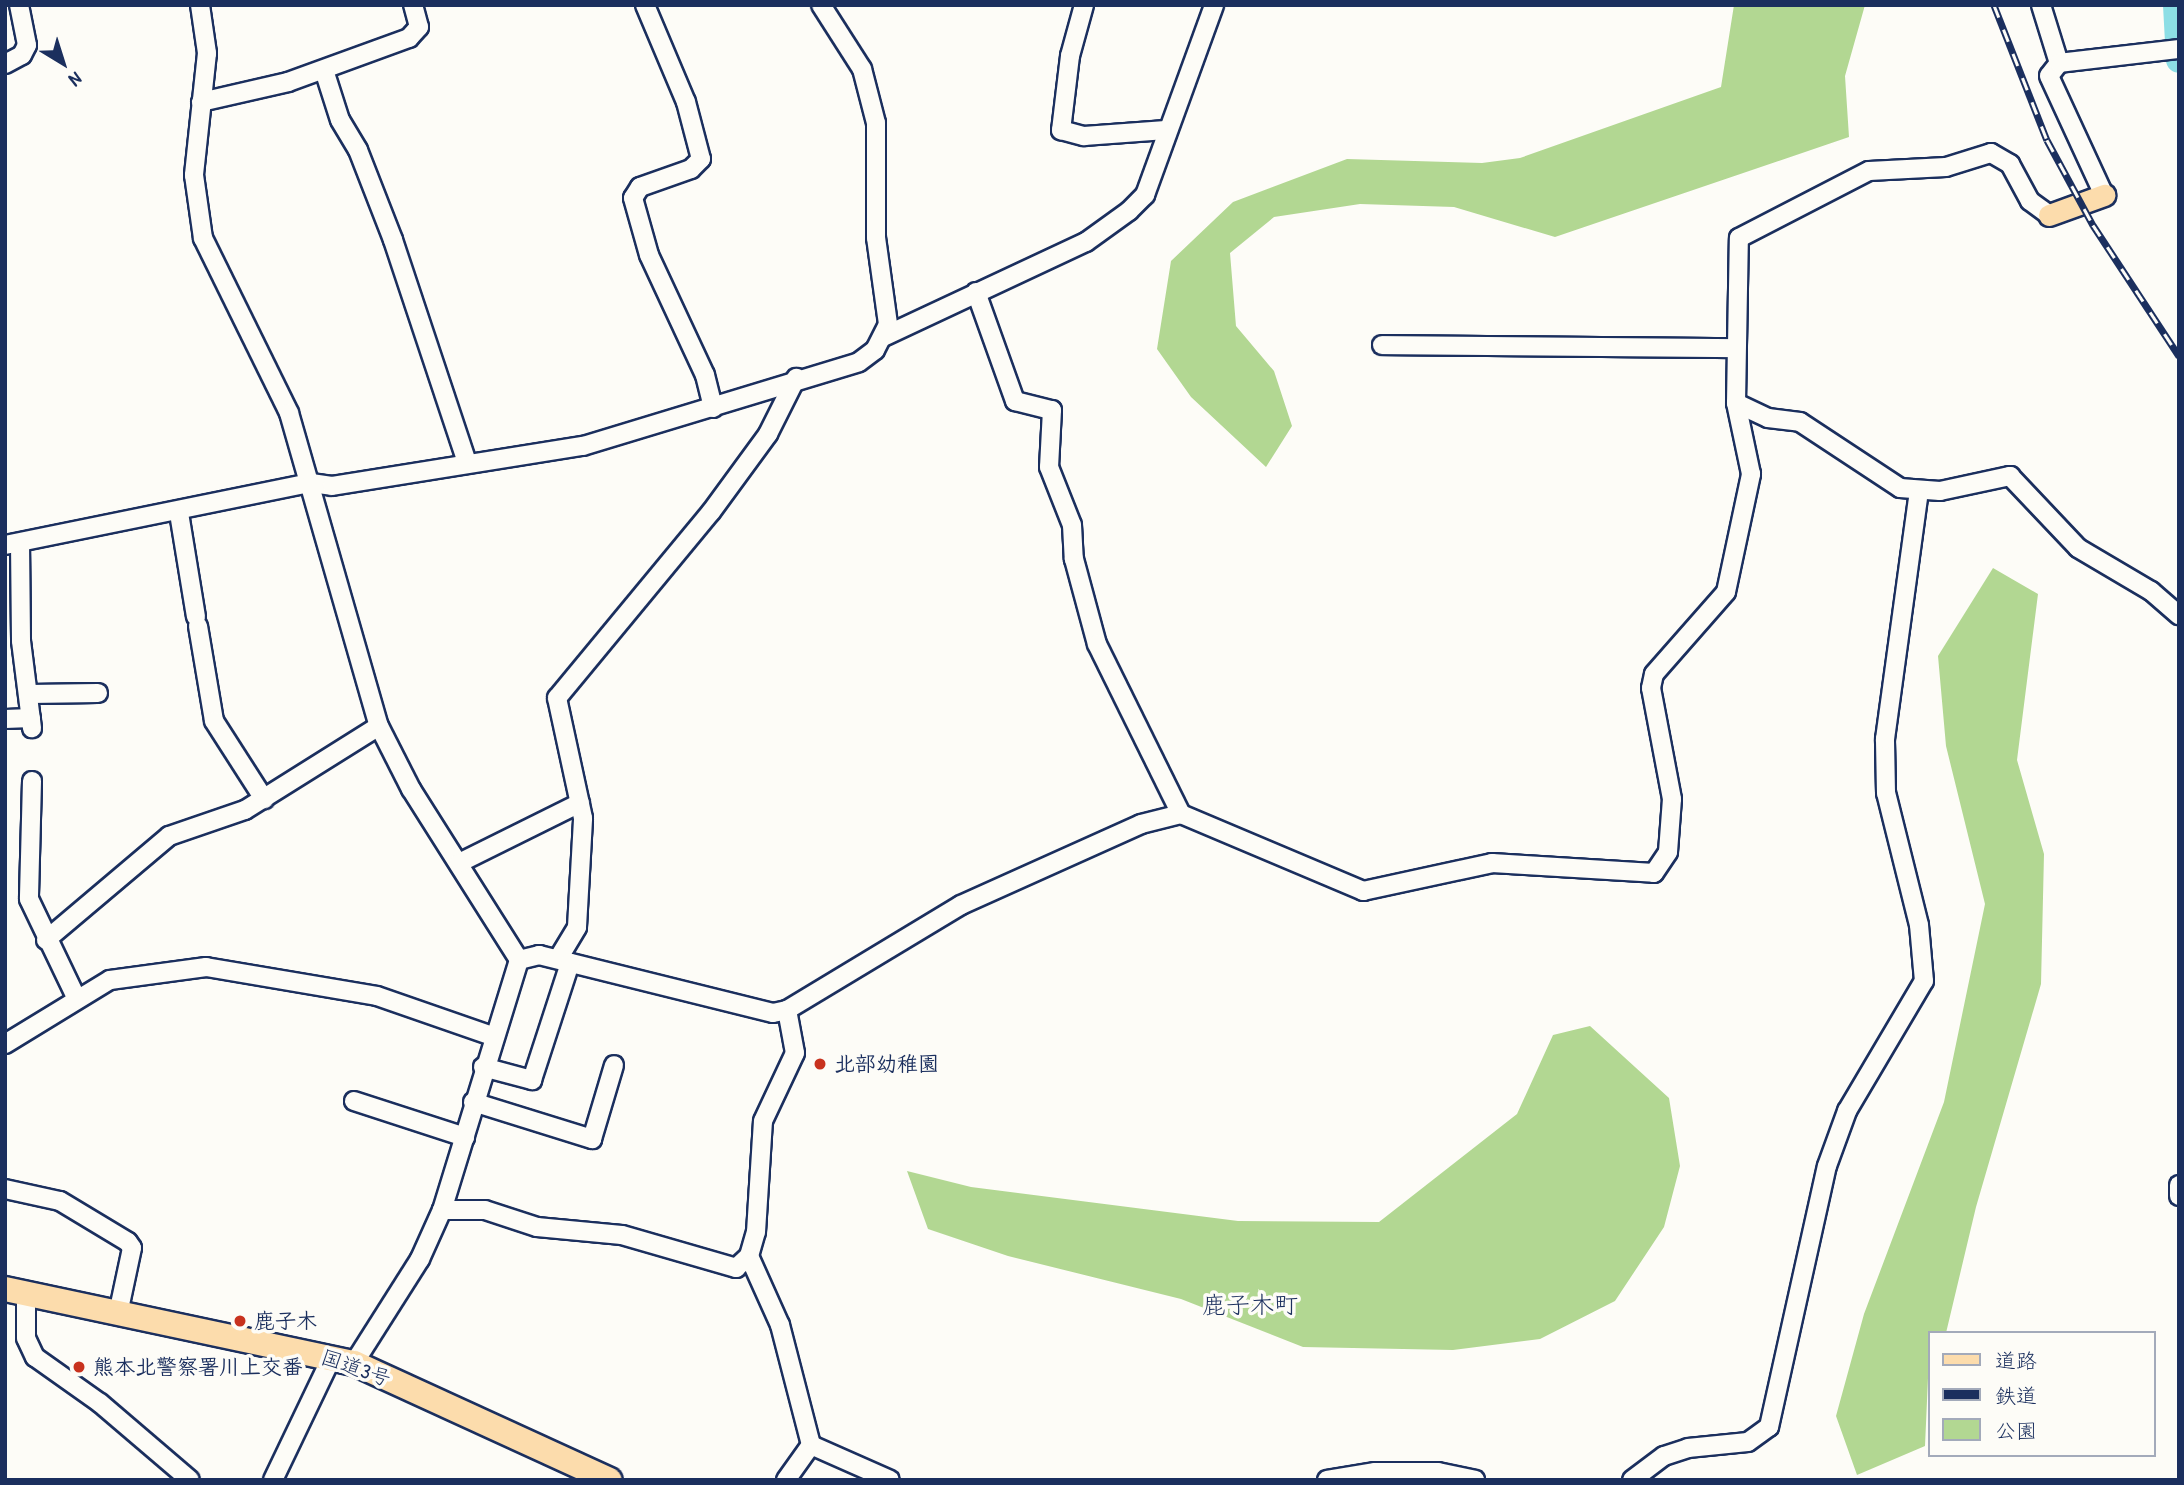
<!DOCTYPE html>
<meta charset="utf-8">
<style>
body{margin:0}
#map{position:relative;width:2184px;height:1485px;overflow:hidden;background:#fdfcf7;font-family:"Patrick Hand","Klee One",sans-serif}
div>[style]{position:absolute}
.green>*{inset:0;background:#b2d792}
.river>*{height:26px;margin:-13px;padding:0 13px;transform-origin:13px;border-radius:13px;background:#8cdee5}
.roads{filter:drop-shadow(2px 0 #1b2f5e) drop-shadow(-2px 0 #1b2f5e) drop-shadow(0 2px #1b2f5e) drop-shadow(0 -2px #1b2f5e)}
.minor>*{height:18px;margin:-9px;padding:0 9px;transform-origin:9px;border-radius:9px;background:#fdfcf7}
.major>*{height:21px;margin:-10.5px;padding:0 10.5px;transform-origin:10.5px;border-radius:10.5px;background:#fcdcac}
.highway>*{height:24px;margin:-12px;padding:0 12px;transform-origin:12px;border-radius:12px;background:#fcdcac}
.rail>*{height:7px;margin-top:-3.5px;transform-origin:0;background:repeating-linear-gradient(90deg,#fdfcf7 0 13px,#1b2f5e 0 26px);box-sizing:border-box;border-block:2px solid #1b2f5e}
.dots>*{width:19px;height:19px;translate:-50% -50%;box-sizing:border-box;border:4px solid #fdfcf7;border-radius:50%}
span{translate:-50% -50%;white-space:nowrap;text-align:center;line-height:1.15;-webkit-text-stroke:7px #fdfcf7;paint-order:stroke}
.poi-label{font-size:21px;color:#1b2f5e;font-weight:700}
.left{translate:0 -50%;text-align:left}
.street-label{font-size:21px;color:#1b2f5e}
.quarter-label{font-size:24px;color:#1b2f5e}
.frame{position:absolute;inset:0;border:7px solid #1b2f5e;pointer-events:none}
.legend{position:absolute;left:1928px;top:1331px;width:228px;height:126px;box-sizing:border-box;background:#fdfcf7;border:2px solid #a3aaba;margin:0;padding:9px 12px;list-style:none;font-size:21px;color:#1b2f5e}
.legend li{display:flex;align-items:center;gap:14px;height:35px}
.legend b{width:35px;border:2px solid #a3aaba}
.north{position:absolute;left:28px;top:28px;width:70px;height:70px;-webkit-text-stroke:5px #fdfcf7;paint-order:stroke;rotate:142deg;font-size:19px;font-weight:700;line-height:28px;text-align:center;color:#1b2f5e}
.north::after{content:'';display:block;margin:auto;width:24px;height:32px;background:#1b2f5e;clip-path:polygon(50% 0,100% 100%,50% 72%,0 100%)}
</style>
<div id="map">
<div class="green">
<div style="clip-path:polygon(1734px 5px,1865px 5px,1845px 76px,1849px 137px,1555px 237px,1454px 207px,1360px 204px,1274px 217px,1230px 253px,1236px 326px,1274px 371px,1292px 426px,1266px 467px,1191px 397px,1157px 349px,1171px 261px,1233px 202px,1347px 159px,1482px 163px,1520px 158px,1721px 87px)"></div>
<div style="clip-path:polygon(1993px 568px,2038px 594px,2017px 760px,2044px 854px,2041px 984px,1976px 1207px,1946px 1333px,1930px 1333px,1925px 1446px,1857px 1475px,1836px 1416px,1864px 1314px,1944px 1102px,1985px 904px,1946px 746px,1938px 656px)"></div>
<div style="clip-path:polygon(1590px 1026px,1669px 1098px,1680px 1166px,1664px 1227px,1615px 1301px,1540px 1339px,1453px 1350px,1303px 1347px,1181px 1299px,1008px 1256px,928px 1229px,907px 1171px,971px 1187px,1238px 1221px,1379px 1222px,1517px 1114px,1553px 1035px)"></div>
</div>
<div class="river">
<div style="left:2176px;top:5px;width:55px;rotate:86.9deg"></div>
</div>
<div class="roads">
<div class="minor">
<div style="left:200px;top:5px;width:49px;rotate:81.7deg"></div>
<div style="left:207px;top:53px;width:123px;rotate:96.1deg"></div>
<div style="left:194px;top:175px;width:64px;rotate:81.9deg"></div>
<div style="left:203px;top:238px;width:195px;rotate:63.8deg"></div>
<div style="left:289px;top:413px;width:326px;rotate:74deg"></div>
<div style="left:379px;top:726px;width:71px;rotate:63.1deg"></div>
<div style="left:411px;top:789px;width:202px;rotate:57.7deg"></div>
<div style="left:519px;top:960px;width:262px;rotate:107.1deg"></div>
<div style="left:442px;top:1210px;width:54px;rotate:114.2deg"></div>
<div style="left:420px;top:1259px;width:123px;rotate:122.4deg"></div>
<div style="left:645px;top:5px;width:105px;rotate:67.1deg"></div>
<div style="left:686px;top:102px;width:59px;rotate:75.3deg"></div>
<div style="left:701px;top:159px;width:14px;rotate:135deg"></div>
<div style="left:691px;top:169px;width:54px;rotate:160.6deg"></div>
<div style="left:640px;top:187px;width:13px;rotate:122deg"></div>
<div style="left:633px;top:198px;width:59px;rotate:74.3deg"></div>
<div style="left:649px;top:255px;width:132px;rotate:65deg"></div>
<div style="left:705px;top:375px;width:34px;rotate:76deg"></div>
<div style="left:1084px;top:5px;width:53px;rotate:105.4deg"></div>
<div style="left:1070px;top:56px;width:75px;rotate:96.9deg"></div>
<div style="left:1061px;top:130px;width:24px;rotate:15deg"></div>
<div style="left:1084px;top:136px;width:82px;rotate:-4.2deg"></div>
<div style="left:2041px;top:5px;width:61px;rotate:72.8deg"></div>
<div style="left:2059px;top:63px;width:16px;rotate:128deg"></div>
<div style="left:2049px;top:76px;width:131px;rotate:65.2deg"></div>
<div style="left:2059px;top:63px;width:121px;rotate:-6.7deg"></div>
<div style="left:5px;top:64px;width:19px;rotate:-28deg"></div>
<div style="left:22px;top:55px;width:11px;rotate:-63deg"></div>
<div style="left:27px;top:45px;width:41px;rotate:-101.3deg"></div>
<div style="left:324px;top:70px;width:52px;rotate:72.3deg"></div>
<div style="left:340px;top:120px;width:35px;rotate:59deg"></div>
<div style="left:358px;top:150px;width:97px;rotate:68.7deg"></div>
<div style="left:393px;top:240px;width:234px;rotate:71.6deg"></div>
<div style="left:201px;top:102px;width:89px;rotate:-12.9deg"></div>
<div style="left:288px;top:82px;width:129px;rotate:-20deg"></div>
<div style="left:409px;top:38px;width:15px;rotate:-48deg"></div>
<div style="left:419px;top:27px;width:23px;rotate:-105deg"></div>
<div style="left:976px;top:292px;width:116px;rotate:70.3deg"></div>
<div style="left:1015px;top:401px;width:38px;rotate:14deg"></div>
<div style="left:1052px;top:410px;width:57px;rotate:93deg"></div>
<div style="left:1049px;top:467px;width:62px;rotate:68.4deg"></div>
<div style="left:1072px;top:525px;width:34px;rotate:87deg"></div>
<div style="left:1074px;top:559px;width:88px;rotate:74.9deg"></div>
<div style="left:1097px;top:644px;width:190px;rotate:63.7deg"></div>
<div style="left:885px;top:336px;width:222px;rotate:-25.1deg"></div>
<div style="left:1086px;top:242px;width:53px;rotate:-35.8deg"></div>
<div style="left:1129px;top:211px;width:23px;rotate:-45deg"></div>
<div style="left:1145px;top:195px;width:202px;rotate:-70deg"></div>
<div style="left:1382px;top:345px;width:353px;rotate:0.5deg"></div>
<div style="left:1736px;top:403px;width:35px;rotate:25deg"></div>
<div style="left:1768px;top:418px;width:32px;rotate:7deg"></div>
<div style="left:1800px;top:422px;width:120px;rotate:33.4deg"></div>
<div style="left:1900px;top:488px;width:40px;rotate:4.3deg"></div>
<div style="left:1940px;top:491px;width:72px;rotate:-12.1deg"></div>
<div style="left:2010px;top:476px;width:99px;rotate:46.6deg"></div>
<div style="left:2078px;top:548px;width:85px;rotate:30.5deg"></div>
<div style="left:2151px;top:591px;width:37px;rotate:41deg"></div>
<div style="left:179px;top:513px;width:105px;rotate:80.7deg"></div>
<div style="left:20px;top:543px;width:98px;rotate:89.4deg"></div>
<div style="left:21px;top:641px;width:88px;rotate:82.8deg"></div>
<div style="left:5px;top:545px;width:312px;rotate:-11.5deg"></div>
<div style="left:311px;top:483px;width:21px;rotate:8deg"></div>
<div style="left:332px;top:486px;width:254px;rotate:-9.1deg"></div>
<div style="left:583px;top:446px;width:288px;rotate:-16.9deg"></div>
<div style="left:859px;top:362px;width:20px;rotate:-37deg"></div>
<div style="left:875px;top:350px;width:29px;rotate:-63deg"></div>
<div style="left:888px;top:324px;width:87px;rotate:-97.9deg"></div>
<div style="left:876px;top:238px;width:115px;rotate:-90deg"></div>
<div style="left:876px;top:123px;width:56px;rotate:-104.5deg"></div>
<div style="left:862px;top:69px;width:76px;rotate:-122.6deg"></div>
<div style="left:198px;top:626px;width:96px;rotate:80.4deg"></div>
<div style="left:214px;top:721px;width:93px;rotate:57.3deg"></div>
<div style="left:30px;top:694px;width:68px;rotate:-0.8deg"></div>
<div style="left:5px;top:719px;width:26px;rotate:-2deg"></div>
<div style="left:32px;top:781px;width:118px;rotate:91.5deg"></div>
<div style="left:29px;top:899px;width:109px;rotate:64.4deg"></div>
<div style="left:459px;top:863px;width:135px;rotate:-26.4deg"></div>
<div style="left:46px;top:940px;width:161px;rotate:-40.2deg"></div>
<div style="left:169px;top:836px;width:80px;rotate:-18.9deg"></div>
<div style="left:245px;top:810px;width:158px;rotate:-32.1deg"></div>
<div style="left:558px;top:959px;width:37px;rotate:-59deg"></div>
<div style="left:577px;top:927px;width:109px;rotate:-86.8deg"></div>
<div style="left:583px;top:818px;width:123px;rotate:-102.2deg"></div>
<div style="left:557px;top:698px;width:241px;rotate:-50.4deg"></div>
<div style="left:711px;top:512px;width:97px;rotate:-53.8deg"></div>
<div style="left:768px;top:434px;width:63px;rotate:-63.4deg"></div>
<div style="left:519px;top:960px;width:21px;rotate:-14deg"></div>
<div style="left:539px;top:955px;width:241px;rotate:13.9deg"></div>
<div style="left:773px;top:1013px;width:14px;rotate:-12deg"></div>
<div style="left:787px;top:1010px;width:203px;rotate:-31.1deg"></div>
<div style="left:961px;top:905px;width:197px;rotate:-24.2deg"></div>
<div style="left:1141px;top:824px;width:41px;rotate:-14deg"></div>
<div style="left:1181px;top:814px;width:198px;rotate:22.9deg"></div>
<div style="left:1363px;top:891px;width:132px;rotate:-12.2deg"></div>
<div style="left:1492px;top:863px;width:162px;rotate:3.5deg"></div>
<div style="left:1654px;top:873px;width:25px;rotate:-56deg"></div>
<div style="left:1668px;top:852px;width:53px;rotate:-85.7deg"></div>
<div style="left:1672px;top:799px;width:113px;rotate:-100.7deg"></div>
<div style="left:1651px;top:688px;width:14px;rotate:-78deg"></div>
<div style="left:1654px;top:674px;width:109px;rotate:-48.7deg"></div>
<div style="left:1726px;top:592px;width:121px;rotate:-78deg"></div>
<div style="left:1751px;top:474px;width:73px;rotate:-101.9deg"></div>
<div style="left:1736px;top:403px;width:165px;rotate:-89deg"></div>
<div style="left:1739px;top:238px;width:146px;rotate:-27.3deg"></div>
<div style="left:1869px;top:171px;width:77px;rotate:-3deg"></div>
<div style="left:1946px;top:167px;width:47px;rotate:-17.3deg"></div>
<div style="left:1991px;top:153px;width:22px;rotate:30deg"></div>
<div style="left:2010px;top:164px;width:42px;rotate:61.6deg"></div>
<div style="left:2030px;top:201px;width:24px;rotate:36deg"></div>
<div style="left:5px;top:1044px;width:123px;rotate:-31.4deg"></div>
<div style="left:110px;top:980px;width:97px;rotate:-7.7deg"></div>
<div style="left:206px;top:967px;width:173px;rotate:9.6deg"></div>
<div style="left:377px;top:996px;width:122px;rotate:19.2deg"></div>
<div style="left:483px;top:1067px;width:51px;rotate:14.9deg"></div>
<div style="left:532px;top:1080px;width:123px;rotate:-72deg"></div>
<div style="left:354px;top:1101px;width:117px;rotate:18deg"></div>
<div style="left:473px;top:1102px;width:125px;rotate:17.3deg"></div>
<div style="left:592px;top:1139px;width:77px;rotate:-73.4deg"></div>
<div style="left:2179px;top:1185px;width:11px;rotate:90deg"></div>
<div style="left:5px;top:1189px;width:56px;rotate:12.3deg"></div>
<div style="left:60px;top:1201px;width:79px;rotate:31.1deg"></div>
<div style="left:128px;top:1242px;width:7px;rotate:56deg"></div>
<div style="left:132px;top:1248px;width:62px;rotate:102deg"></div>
<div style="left:442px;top:1210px;width:43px"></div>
<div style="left:485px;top:1210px;width:55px;rotate:18.1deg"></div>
<div style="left:537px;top:1227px;width:85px;rotate:5.4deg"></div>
<div style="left:622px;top:1235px;width:119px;rotate:16.1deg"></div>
<div style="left:736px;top:1268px;width:18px;rotate:-43deg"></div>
<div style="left:749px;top:1256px;width:25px;rotate:-74deg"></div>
<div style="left:756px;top:1232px;width:111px;rotate:-86.4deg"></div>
<div style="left:763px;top:1121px;width:75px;rotate:-64.8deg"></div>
<div style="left:795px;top:1053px;width:44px;rotate:-100.5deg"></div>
<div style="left:749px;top:1256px;width:76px;rotate:65.8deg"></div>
<div style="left:780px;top:1325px;width:124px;rotate:75.5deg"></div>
<div style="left:811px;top:1445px;width:86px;rotate:23.9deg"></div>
<div style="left:26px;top:1295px;width:43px;rotate:90deg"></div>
<div style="left:26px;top:1338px;width:21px;rotate:65deg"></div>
<div style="left:35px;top:1357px;width:80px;rotate:35.3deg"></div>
<div style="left:100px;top:1403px;width:118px;rotate:40.5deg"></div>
<div style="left:273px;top:1480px;width:136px;rotate:-64.4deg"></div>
<div style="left:786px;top:1480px;width:43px;rotate:-54.5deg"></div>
<div style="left:1327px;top:1480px;width:49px;rotate:-9.5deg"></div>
<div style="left:1375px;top:1472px;width:63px"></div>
<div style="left:1438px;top:1472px;width:38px;rotate:12deg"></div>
<div style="left:1632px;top:1480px;width:40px;rotate:-37deg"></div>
<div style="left:1664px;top:1456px;width:25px;rotate:-18deg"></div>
<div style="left:1688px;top:1448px;width:60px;rotate:-5.7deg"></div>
<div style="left:1748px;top:1442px;width:26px;rotate:-36deg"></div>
<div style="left:1769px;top:1427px;width:267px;rotate:-77.5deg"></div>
<div style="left:1827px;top:1166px;width:59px;rotate:-70deg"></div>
<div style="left:1847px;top:1111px;width:151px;rotate:-59.4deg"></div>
<div style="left:1924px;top:981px;width:56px;rotate:-95.1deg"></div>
<div style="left:1919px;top:925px;width:136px;rotate:-104deg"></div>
<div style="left:1886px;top:793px;width:54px;rotate:-91.1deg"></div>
<div style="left:1885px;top:739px;width:250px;rotate:-82.2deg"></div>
</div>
<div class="major">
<div style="left:2049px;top:215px;width:59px;rotate:-20deg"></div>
</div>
<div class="highway">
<div style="left:5px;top:1289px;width:357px;rotate:12deg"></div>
<div style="left:354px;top:1363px;width:281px;rotate:24.6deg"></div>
</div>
</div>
<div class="rail">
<div style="left:1994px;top:5px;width:145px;rotate:68.6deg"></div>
<div style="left:2047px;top:140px;width:97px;rotate:61.6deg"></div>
<div style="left:2093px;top:225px;width:157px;rotate:56.7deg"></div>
</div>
<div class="dots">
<div style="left:820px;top:1064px;background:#c8321e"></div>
<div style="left:240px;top:1321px;background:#c8321e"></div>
<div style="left:79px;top:1367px;background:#c8321e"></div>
</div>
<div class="poi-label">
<span class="left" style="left:834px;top:1064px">北部幼稚園</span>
<span class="left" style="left:254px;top:1321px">鹿子木</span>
<span class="left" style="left:93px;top:1367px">熊本北警察署川上交番</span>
</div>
<div class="street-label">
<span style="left:356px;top:1368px;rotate:19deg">国道3号</span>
</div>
<div class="quarter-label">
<span style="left:1250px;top:1305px">鹿子木町</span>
</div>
<div class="frame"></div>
<ul class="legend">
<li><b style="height:9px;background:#fcdcac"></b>道路</li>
<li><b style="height:9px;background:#1b2f5e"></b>鉄道</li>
<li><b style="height:19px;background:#b2d792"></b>公園</li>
</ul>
<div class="north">N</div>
</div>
